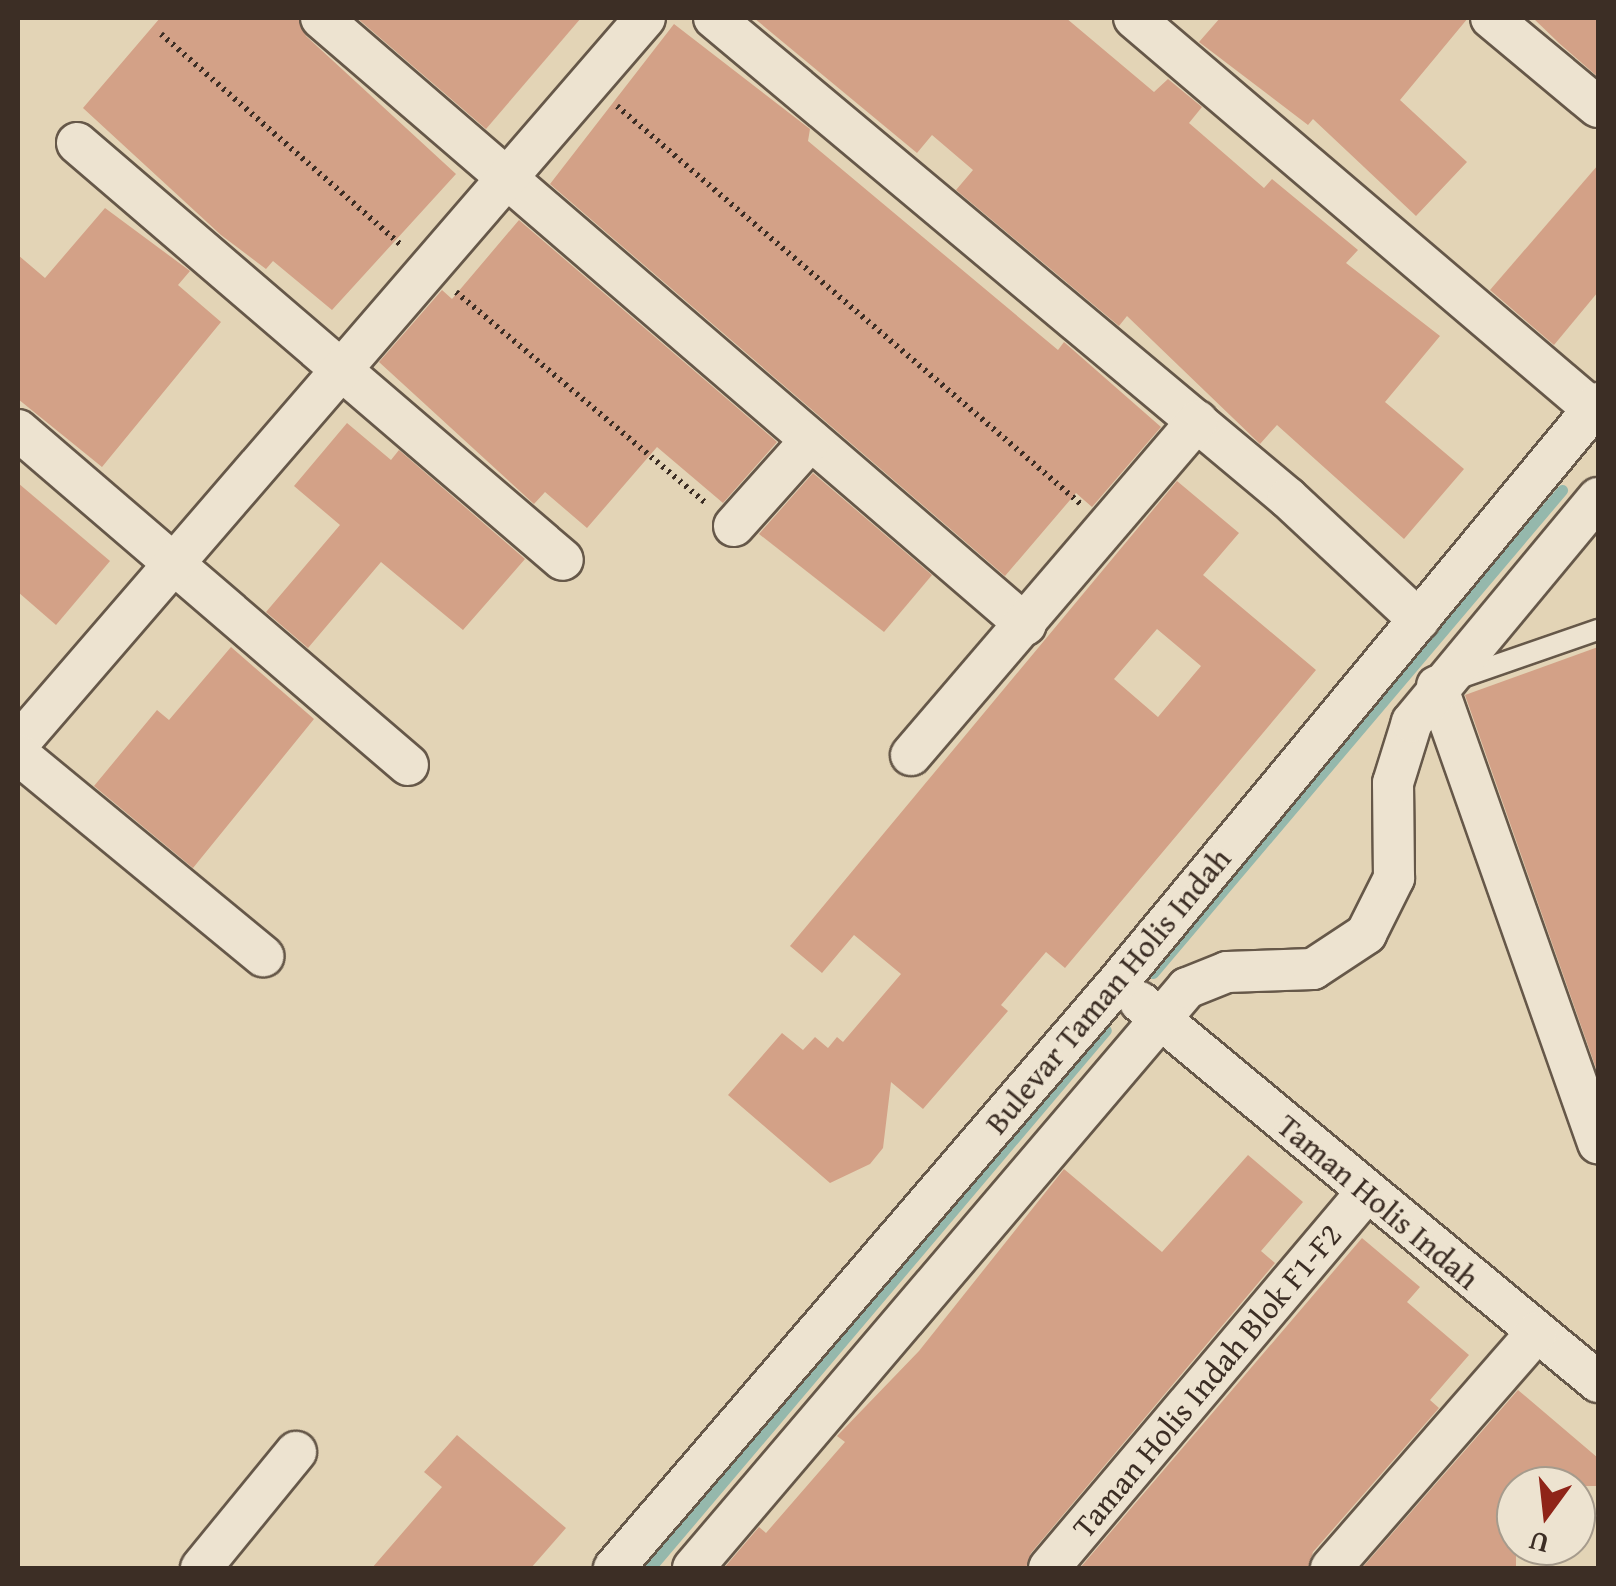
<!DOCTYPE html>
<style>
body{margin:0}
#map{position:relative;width:1616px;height:1586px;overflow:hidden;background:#e3d4b6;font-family:"Gentium Book Plus",serif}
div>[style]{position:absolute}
.stream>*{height:11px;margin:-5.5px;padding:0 5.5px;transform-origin:5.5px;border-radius:5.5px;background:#95b8ac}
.building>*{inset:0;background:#d3a187}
.path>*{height:6px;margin-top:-3px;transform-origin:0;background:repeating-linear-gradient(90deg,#3c2e25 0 2.5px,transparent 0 7.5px)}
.roads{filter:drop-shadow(2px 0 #665849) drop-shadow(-2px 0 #665849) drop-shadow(0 2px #665849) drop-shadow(0 -2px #665849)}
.service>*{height:20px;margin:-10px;padding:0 10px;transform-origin:10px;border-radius:10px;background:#ede3d0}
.minor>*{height:40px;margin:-20px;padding:0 20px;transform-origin:20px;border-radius:20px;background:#ede3d0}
span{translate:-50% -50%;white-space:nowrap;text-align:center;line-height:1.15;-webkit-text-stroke:9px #ede3d0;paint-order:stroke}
.street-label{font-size:32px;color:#3c2e25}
.frame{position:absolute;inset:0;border:20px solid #3c2e25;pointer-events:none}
.north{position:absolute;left:1496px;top:1466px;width:100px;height:100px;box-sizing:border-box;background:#ede3d0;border:2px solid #a69b8c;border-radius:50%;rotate:195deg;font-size:28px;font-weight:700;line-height:40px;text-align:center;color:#3c2e25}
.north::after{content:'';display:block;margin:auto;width:35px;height:45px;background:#8f2418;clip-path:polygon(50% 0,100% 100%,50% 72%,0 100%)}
</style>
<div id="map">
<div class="stream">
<div style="left:1153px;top:973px;width:633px;rotate:-49.74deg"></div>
<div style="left:650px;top:1568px;width:705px;rotate:-49.72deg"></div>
</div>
<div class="building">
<div style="clip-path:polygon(160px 18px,298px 18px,306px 36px,456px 174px,332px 310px,273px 261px,266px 269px,221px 235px,83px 108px)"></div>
<div style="clip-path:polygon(357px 18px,581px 18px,486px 129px)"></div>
<div style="clip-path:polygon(754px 18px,1066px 18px,1154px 92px,1168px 79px,1202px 107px,1189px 123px,1264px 188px,1272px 179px,1358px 250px,1346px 263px,1440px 336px,1385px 402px,1464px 469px,1404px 539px,1277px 425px,1260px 444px,1127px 316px,1119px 326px,956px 190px,973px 170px,932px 135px,917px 153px)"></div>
<div style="clip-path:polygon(1220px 18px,1468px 18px,1400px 100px,1467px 162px,1416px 216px,1313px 119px,1308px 125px,1199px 42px)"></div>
<div style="clip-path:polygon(1533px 18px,1598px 18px,1598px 77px,1560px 44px)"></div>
<div style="clip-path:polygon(674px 24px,810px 129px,808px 141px,1058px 350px,1064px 342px,1161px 427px,1092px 507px,1076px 493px,1005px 576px,550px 184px)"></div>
<div style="clip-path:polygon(1598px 165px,1598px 292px,1554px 345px,1490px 290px)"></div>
<div style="clip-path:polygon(105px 208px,190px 271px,178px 285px,221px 322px,102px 467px,18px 399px,18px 255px,45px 278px)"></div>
<div style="clip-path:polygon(519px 220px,777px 442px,723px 503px,657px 447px,587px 528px,545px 492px,534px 504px,379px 362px,442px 290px,452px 299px)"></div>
<div style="clip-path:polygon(347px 423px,391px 460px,399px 450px,525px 559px,463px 630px,381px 562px,308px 648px,266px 612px,340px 525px,294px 486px)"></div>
<div style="clip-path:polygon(813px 473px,932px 575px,884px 632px,759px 534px)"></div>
<div style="clip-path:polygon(evenodd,1177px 481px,1239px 533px,1203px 575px,1316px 670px,1065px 968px,1046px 952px,1001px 1005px,1008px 1011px,923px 1109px,891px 1082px,883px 1148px,870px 1164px,830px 1183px,728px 1095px,782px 1033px,803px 1050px,815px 1037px,828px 1048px,837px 1037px,843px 1042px,901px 974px,854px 935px,822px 973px,790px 946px,1177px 481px,1157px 629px,1201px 666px,1158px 717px,1114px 679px,1157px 629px)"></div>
<div style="clip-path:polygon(18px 483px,110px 561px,56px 625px,18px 592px)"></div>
<div style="clip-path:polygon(231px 647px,314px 719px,193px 868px,94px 786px,157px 710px,169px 720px)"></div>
<div style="clip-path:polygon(1598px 647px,1598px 1074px,1465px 695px)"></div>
<div style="clip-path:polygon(1248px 1155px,1303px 1202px,1261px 1251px,1275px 1263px,1031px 1553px,1026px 1568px,724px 1568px,759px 1527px,766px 1533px,845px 1442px,837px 1436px,919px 1351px,1064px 1169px,1162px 1252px)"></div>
<div style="clip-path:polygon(1362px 1238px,1420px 1287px,1407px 1302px,1469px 1355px,1430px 1400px,1439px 1408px,1313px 1552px,1308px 1568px,1080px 1568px)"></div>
<div style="clip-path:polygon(1518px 1390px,1598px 1458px,1598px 1486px,1516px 1486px,1516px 1568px,1362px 1568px)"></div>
<div style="clip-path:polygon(457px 1435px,566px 1528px,531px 1568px,372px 1568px,442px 1487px,424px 1472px)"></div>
</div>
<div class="path">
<div style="left:161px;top:34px;width:320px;rotate:41.3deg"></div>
<div style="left:617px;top:106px;width:613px;rotate:40.63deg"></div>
<div style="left:456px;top:292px;width:327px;rotate:40.2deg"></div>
</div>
<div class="roads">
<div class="service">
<div style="left:1459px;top:678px;width:147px;rotate:-19.1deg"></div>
</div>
<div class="minor">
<div style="left:321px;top:18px;width:930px;rotate:40.73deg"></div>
<div style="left:714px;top:18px;width:748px;rotate:39.9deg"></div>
<div style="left:1288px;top:498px;width:179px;rotate:43deg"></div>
<div style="left:1134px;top:18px;width:604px;rotate:40.44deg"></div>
<div style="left:1491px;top:18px;width:139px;rotate:39.8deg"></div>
<div style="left:77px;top:143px;width:640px;rotate:40.63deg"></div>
<div style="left:18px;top:430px;width:514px;rotate:40.66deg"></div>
<div style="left:734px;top:526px;width:115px;rotate:-48.2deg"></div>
<div style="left:1437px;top:686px;width:485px;rotate:70.6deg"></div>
<div style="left:18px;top:744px;width:959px;rotate:-49.18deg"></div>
<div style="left:18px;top:754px;width:318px;rotate:39.5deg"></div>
<div style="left:911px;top:755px;width:440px;rotate:-49.4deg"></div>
<div style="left:1140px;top:1002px;width:595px;rotate:39.68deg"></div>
<div style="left:201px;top:1568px;width:150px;rotate:-50.7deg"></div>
<div style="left:614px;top:1568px;width:773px;rotate:-49.3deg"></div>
<div style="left:1118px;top:982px;width:752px;rotate:-50.34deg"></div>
<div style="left:693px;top:1568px;width:762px;rotate:-49.58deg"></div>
<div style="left:1187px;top:988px;width:43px;rotate:-21.8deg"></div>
<div style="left:1227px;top:972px;width:86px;rotate:-2deg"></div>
<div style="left:1313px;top:969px;width:64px;rotate:-33.4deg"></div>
<div style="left:1366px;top:934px;width:63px;rotate:-63.4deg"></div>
<div style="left:1394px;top:878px;width:95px;rotate:-90.6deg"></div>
<div style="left:1393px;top:783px;width:64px;rotate:-72.7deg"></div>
<div style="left:1412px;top:722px;width:291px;rotate:-50.3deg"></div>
<div style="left:1049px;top:1568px;width:491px;rotate:-49.8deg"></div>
<div style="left:1331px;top:1568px;width:313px;rotate:-48.9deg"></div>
</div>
</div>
<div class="street-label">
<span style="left:1108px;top:991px;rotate:-50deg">Bulevar Taman Holis Indah</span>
<span style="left:1378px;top:1202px;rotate:40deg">Taman Holis Indah</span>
<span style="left:1207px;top:1381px;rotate:-50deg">Taman Holis Indah Blok F1-F2</span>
</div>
<div class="frame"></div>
<div class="north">U</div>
</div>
